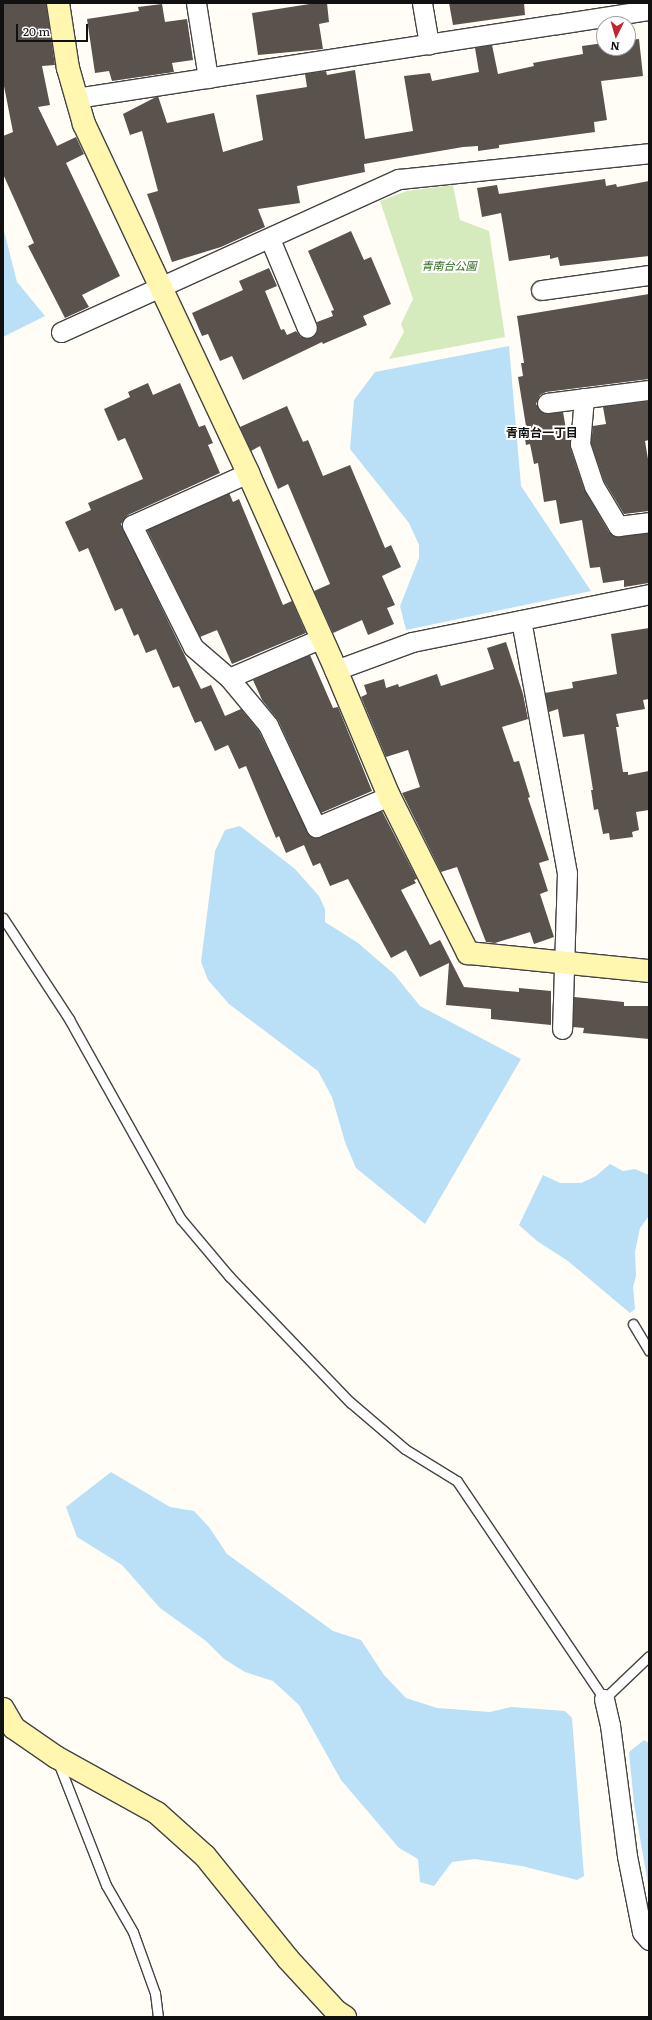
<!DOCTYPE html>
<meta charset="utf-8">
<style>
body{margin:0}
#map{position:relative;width:652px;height:2020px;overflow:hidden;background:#fffdf5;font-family:Literata,"Noto Sans JP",serif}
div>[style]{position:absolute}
.green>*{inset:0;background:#d5ebbd}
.water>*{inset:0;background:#b9e0f7}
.building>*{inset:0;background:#5a524d}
.roads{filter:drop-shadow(1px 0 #444) drop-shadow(-1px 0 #444) drop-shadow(0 1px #444) drop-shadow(0 -1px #444)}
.lane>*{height:9px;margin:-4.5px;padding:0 4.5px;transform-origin:4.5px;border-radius:4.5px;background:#fff}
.street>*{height:19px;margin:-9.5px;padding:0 9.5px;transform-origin:9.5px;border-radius:9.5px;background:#fff}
.secondary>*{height:22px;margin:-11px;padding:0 11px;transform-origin:11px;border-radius:11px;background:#fff6b0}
span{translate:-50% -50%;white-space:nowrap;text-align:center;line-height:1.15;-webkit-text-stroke:4px #fff;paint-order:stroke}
.park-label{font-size:11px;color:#2f6b1f;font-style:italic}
.neighbourhood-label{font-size:12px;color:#111;font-weight:700}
.frame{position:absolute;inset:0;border:4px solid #111;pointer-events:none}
.north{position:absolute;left:596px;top:16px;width:40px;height:40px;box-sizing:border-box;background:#fff;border:1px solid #a0a0a0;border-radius:50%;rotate:185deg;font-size:11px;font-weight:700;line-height:16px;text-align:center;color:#111}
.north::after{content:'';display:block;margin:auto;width:14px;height:18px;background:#c4262e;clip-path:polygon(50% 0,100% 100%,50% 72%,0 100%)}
.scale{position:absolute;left:16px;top:24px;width:72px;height:18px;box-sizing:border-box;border:2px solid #111;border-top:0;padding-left:5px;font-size:12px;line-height:14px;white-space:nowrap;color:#111;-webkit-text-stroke:3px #fff;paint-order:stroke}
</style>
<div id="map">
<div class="green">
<div style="clip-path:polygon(453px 185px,460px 220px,489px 231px,505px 337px,389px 359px,404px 332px,401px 324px,413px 299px,380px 201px,407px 191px)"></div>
</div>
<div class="water">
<div style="clip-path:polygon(3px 227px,17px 282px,45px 316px,3px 337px)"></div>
<div style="clip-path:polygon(509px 346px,521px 486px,591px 591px,406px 630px,400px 606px,419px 558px,419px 545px,409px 523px,350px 449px,354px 400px,375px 372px)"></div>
<div style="clip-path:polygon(240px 826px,295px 869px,319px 896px,325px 909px,325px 922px,358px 943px,394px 974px,420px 1006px,521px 1059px,425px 1224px,356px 1168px,345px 1142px,332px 1097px,318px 1071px,229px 1004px,208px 980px,201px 962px,215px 851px,225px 830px)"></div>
<div style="clip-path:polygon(610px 1164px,623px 1171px,635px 1169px,649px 1175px,649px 1216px,640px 1228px,635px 1252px,636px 1276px,633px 1287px,635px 1309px,630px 1313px,568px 1261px,537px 1241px,519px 1225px,543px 1175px,560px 1183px,581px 1183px,596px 1176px)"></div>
<div style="clip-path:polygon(111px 1472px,170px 1507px,194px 1511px,209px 1527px,227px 1554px,333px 1631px,361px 1640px,384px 1675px,406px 1698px,437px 1708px,490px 1712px,511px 1707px,565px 1711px,572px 1718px,584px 1876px,577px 1880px,522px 1866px,475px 1859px,452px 1862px,434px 1886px,420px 1882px,418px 1859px,399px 1848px,341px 1780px,299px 1705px,273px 1681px,245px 1672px,224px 1659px,206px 1641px,160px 1608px,122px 1565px,77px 1537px,66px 1507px)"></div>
<div style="clip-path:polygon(644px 1740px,649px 1743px,648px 1884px,634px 1803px,629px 1752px)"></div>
</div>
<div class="building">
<div style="clip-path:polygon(3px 3px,46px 3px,55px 65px,42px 66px,50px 105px,38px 107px,57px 146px,76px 137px,84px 154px,66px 163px,120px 276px,82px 295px,89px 307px,65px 318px,28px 246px,34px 243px,3px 174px,3px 136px,13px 132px,3px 81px)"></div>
<div style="clip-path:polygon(316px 3px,327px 3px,329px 22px,319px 24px,323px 49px,258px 55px,252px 13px)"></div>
<div style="clip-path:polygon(449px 3px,524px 3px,525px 15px,453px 25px)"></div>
<div style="clip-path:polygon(162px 4px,165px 22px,187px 19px,193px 60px,172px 63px,174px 72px,112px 81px,109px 71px,95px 73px,87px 19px,139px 11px,138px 7px)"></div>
<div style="clip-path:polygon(639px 39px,643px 76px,601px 81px,607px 120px,594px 122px,595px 132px,499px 145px,499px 148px,478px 151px,478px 146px,463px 147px,364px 164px,365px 172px,297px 186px,300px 203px,258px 209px,265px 227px,221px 247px,172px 262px,147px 194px,158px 191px,142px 131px,130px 135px,123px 114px,158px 96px,167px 123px,214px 113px,223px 152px,263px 140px,256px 95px,307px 87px,305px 74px,326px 71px,327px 75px,355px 70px,365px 139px,413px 131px,404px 76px,430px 73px,432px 81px,479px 72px,475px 48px,492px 45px,498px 74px,534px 66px,533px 63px,549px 60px,583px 54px,582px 46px,604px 43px,604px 48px,628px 48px,628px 40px)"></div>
<div style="clip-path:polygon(605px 179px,606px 186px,616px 184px,617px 187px,649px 181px,649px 256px,560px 266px,558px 257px,550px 259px,550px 255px,509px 261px,501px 213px,482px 217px,477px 188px,497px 185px,499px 194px)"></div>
<div style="clip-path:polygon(351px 231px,364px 260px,371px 257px,391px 304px,363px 316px,367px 325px,323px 344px,322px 342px,243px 380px,232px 356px,220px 361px,208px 334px,202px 336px,192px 313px,243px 290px,239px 281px,269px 268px,277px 286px,265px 291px,281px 330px,284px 329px,287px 335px,296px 331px,301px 337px,312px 338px,318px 330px,317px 322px,333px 316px,331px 311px,334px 310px,308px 251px)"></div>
<div style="clip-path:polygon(649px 294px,649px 379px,546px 392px,540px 395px,536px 404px,543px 413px,563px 412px,566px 429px,570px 429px,570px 447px,584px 489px,609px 532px,619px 537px,649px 533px,649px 583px,624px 587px,624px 580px,603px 583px,600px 567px,590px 568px,582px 520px,560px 524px,556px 500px,544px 502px,538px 463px,534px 464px,530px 444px,526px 445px,523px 426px,526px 426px,518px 377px,523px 376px,521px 363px,524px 363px,517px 316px)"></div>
<div style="clip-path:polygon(148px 383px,153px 395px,180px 383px,199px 427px,205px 425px,213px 443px,208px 445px,220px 473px,128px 515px,121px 524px,201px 689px,211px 685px,225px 716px,241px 709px,259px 731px,310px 836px,320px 837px,382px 811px,417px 879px,414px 880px,416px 883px,401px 890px,430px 945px,440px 940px,464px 987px,519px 992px,519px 988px,551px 991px,551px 1025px,491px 1019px,491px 1009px,446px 1005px,449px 963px,420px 977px,406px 950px,391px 958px,348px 879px,330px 886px,320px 863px,313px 866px,304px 845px,286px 853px,279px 836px,276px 838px,246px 766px,239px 769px,228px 745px,215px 751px,201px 721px,195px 723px,179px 686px,173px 688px,156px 649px,146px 653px,138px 634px,134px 636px,122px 608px,115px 611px,88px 548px,79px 552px,65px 522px,91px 510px,88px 503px,143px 479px,125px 438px,118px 441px,104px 409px,130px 397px,128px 392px)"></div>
<div style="clip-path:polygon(649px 401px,649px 440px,645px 441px,649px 465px,649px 511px,624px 514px,604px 481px,591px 443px,593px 426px,606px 424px,603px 407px)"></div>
<div style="clip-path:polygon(287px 406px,303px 442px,308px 440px,323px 476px,350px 465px,385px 548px,391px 545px,401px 567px,382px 576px,395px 605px,387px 608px,394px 624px,368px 635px,362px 620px,333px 633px,314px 591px,330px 584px,288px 484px,278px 489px,260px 446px,251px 451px,240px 427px)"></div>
<div style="clip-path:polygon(229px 493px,233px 502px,239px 499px,283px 605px,292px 601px,306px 633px,232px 664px,217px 630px,200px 637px,147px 530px)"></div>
<div style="clip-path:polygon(649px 628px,649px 699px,643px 700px,645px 709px,616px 714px,619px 727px,616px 727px,623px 772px,628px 772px,628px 775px,649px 771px,649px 810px,636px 812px,639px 830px,632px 832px,633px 837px,610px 840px,609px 833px,603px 834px,598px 809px,594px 810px,591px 790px,593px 790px,584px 734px,563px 737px,558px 709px,549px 712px,545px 693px,573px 688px,572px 682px,617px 674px,611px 634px)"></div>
<div style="clip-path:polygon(506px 642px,523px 694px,528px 719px,502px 727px,514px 762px,519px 761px,530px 797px,528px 798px,549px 860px,539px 863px,548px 891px,540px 894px,554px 937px,534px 944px,530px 932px,495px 943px,486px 942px,457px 867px,441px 872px,402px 793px,420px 787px,408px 750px,386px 757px,361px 697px,367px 694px,364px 685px,384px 679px,386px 688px,398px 684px,399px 687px,437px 674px,441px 686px,494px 669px,487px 648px)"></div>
<div style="clip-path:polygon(310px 655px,333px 708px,338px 707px,372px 791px,321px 813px,278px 720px,262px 700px,253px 680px)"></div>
<div style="clip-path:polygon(574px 997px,624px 1002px,624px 1006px,649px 1006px,649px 1039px,583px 1033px,584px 1028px,573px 1027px)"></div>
</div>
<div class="roads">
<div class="lane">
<div style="left:3px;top:918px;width:121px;rotate:56.8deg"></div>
<div style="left:69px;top:1019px;width:229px;rotate:60.8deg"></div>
<div style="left:181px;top:1219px;width:75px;rotate:49.9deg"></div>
<div style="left:229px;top:1276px;width:175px;rotate:46.2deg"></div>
<div style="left:350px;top:1402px;width:72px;rotate:40.5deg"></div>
<div style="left:405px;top:1449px;width:61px;rotate:31.6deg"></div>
<div style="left:457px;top:1481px;width:263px;rotate:56deg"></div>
<div style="left:604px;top:1699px;width:62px;rotate:-43.7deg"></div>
<div style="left:633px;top:1324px;width:31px;rotate:59deg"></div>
<div style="left:58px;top:1762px;width:132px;rotate:68.7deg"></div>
<div style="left:106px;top:1885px;width:54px;rotate:60.1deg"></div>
<div style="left:133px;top:1932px;width:65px;rotate:70.2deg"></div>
<div style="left:155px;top:1993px;width:24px;rotate:83deg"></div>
</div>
<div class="street">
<div style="left:196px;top:3px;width:76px;rotate:80.9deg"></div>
<div style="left:422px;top:3px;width:42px;rotate:80.3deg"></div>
<div style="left:76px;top:98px;width:580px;rotate:-8.73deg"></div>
<div style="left:270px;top:239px;width:96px;rotate:67.4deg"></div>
<div style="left:541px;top:290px;width:109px;rotate:-7.9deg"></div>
<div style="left:61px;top:332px;width:371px;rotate:-24.4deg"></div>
<div style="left:399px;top:179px;width:251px;rotate:-5.9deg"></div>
<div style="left:584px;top:398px;width:46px;rotate:95deg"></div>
<div style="left:580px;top:444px;width:44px;rotate:71.6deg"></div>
<div style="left:594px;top:486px;width:47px;rotate:59deg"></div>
<div style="left:618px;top:526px;width:31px;rotate:-7deg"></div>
<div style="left:547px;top:403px;width:103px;rotate:-7.3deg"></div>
<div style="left:248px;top:473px;width:127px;rotate:155.9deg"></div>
<div style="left:132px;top:525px;width:136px;rotate:63.4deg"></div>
<div style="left:193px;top:647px;width:48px;rotate:40.7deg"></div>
<div style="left:229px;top:678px;width:61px;rotate:50.3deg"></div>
<div style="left:268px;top:725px;width:113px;rotate:64.8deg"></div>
<div style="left:316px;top:827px;width:79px;rotate:-23deg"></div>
<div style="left:521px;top:620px;width:257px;rotate:79.7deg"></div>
<div style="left:567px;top:873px;width:156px;rotate:91.8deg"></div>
<div style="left:336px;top:670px;width:81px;rotate:-20.2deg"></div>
<div style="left:412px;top:642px;width:242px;rotate:-11.4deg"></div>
<div style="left:229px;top:678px;width:101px;rotate:-23.3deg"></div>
<div style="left:604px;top:1699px;width:27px;rotate:77deg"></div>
<div style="left:610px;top:1725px;width:132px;rotate:82.6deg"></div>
<div style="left:627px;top:1856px;width:77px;rotate:78.8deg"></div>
<div style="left:642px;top:1932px;width:11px;rotate:49deg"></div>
</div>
<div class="secondary">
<div style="left:58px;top:3px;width:66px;rotate:81.3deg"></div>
<div style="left:68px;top:68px;width:58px;rotate:74.1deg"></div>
<div style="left:84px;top:124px;width:386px;rotate:64.8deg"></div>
<div style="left:248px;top:473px;width:216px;rotate:65.9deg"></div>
<div style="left:336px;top:670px;width:137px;rotate:67.2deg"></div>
<div style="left:389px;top:796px;width:176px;rotate:63.3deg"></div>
<div style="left:468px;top:953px;width:182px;rotate:5.7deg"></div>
<div style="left:3px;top:1709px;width:22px;rotate:60deg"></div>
<div style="left:14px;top:1728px;width:51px;rotate:34.6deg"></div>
<div style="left:56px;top:1757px;width:115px;rotate:29deg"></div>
<div style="left:157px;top:1813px;width:64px;rotate:41.9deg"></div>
<div style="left:205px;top:1856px;width:132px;rotate:51.1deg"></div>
<div style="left:288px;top:1959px;width:71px;rotate:47.3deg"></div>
<div style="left:336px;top:2011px;width:11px;rotate:34deg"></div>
</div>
</div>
<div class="park-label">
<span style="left:449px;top:265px">青南台公園</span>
</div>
<div class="neighbourhood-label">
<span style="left:542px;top:433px">青南台一丁目</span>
</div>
<div class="frame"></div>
<div class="north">N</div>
<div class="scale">20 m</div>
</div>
